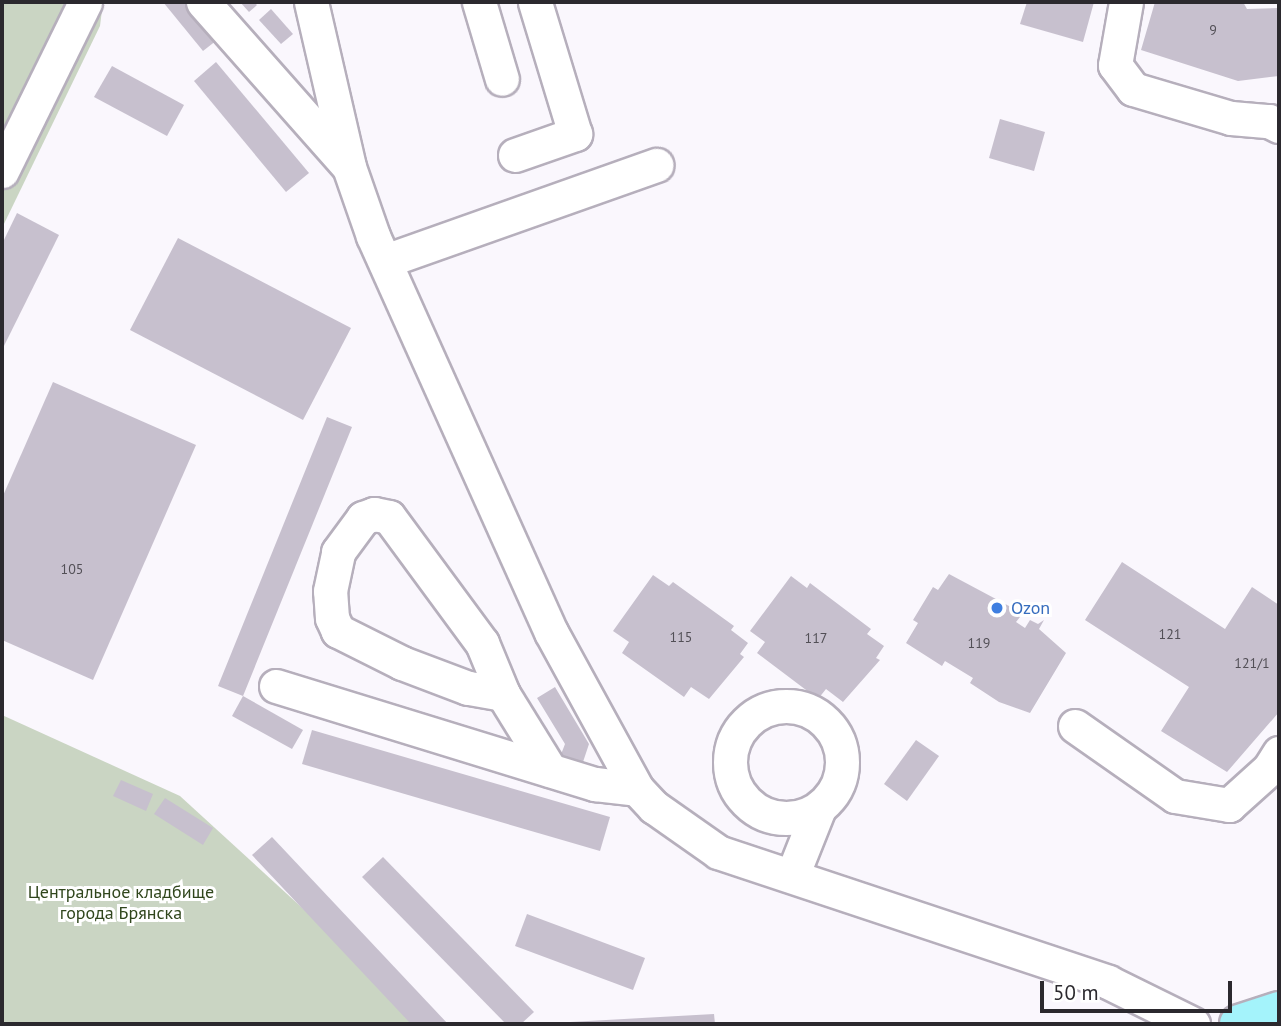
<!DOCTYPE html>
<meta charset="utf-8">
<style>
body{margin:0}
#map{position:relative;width:1281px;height:1026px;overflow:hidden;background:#faf7fd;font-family:"PT Sans",sans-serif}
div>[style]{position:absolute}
.green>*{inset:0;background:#cad5c3}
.building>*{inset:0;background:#c7c0ce}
.roads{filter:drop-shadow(2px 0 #b6afbc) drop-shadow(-2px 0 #b6afbc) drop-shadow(0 2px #b6afbc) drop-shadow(0 -2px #b6afbc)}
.minor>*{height:33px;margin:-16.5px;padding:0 16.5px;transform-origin:16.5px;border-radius:16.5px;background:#fff}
.minor>.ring{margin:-16.5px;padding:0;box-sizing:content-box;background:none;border:33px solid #fff;border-radius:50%}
.major>*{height:38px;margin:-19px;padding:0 19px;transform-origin:19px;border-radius:19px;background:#a4f3fb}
.dots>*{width:19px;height:19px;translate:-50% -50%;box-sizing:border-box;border:4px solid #fff;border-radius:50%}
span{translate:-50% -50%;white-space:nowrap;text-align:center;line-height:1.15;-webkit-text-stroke:6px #fff;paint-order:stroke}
.number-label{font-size:14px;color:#524f56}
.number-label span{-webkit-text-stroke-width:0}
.shop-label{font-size:18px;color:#366cbe}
.left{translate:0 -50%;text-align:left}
.park-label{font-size:18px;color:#30461c}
.frame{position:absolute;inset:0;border:4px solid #2b292e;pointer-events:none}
.scale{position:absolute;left:1040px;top:981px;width:192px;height:32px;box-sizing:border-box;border:4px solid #2b292e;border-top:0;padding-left:9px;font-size:21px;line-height:24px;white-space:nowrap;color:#2b292e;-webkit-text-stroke:5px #fff;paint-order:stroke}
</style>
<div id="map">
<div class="green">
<div style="clip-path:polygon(2px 2px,103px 2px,100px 26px,2px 228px)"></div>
<div style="clip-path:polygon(2px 715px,180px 796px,429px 1024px,2px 1024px)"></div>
</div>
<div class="building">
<div style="clip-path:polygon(163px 2px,186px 2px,217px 40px,203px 51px)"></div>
<div style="clip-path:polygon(240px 2px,254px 2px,257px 5px,249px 12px)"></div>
<div style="clip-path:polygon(1027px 2px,1094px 2px,1083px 42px,1020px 24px)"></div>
<div style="clip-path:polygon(1155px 2px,1243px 2px,1247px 9px,1279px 8px,1279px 76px,1238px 81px,1141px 50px)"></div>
<div style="clip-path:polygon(271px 9px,293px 34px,281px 44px,259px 20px)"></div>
<div style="clip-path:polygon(216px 62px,309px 173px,286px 192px,194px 81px)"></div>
<div style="clip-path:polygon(112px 66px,184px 105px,167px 136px,94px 97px)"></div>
<div style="clip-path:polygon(1000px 119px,1045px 132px,1034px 171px,989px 158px)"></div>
<div style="clip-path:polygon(17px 213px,59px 235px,2px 350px,2px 244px)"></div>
<div style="clip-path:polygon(178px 238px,351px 328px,303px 420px,130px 330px)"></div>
<div style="clip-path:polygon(53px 382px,196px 445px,93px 680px,2px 640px,2px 498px)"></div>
<div style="clip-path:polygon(327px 417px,352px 427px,243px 696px,218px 686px)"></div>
<div style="clip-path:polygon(1122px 562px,1225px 629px,1252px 587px,1279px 605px,1279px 712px,1227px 772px,1161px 731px,1189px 687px,1085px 620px)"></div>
<div style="clip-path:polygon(949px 574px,1009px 606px,1020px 617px,1016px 622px,1025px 628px,1030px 620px,1038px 624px,1044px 620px,1039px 629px,1066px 653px,1030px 713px,999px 702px,970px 683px,973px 678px,945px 661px,942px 666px,906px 643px,918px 623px,913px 620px,933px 587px,938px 590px)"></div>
<div style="clip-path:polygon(653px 575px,669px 586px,673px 582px,734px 626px,731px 630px,748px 643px,740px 654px,744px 657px,709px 699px,691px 687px,684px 697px,622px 653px,629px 642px,613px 631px)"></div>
<div style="clip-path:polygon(791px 576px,807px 588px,810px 583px,871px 629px,867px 634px,884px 646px,876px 658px,880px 660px,843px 702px,826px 689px,818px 699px,757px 653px,765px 642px,750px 631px)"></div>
<div style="clip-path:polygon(555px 687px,589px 744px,582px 765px,560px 757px,565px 744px,537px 698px)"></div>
<div style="clip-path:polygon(243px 696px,303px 730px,292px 749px,232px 716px)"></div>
<div style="clip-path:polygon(312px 730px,610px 817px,600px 851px,302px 764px)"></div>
<div style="clip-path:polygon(916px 740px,939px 756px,907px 801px,884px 784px)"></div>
<div style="clip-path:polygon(121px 780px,153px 794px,146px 811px,113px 796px)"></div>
<div style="clip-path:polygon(165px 798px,213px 828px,203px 845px,154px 814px)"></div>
<div style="clip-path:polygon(272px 837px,448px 1024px,411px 1024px,252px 855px)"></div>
<div style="clip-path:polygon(383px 857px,534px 1012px,521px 1024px,506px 1024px,362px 877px)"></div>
<div style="clip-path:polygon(527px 914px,645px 958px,633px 990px,515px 946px)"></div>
<div style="clip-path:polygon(714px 1014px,715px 1024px,570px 1024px,570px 1022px)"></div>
</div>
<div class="roads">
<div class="minor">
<div style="left:203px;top:2px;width:217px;rotate:48.5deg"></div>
<div style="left:311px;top:2px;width:169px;rotate:77deg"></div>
<div style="left:349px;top:167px;width:73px;rotate:70.8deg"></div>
<div style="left:373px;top:236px;width:434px;rotate:65.8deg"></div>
<div style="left:551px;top:632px;width:179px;rotate:61.3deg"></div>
<div style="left:637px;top:789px;width:25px;rotate:47deg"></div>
<div style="left:654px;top:807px;width:78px;rotate:35.1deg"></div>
<div style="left:718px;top:852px;width:411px;rotate:18.4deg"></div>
<div style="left:1108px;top:982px;width:95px;rotate:26.3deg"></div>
<div style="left:479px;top:2px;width:80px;rotate:73.4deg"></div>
<div style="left:1126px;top:2px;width:64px;rotate:99.9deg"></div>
<div style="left:1115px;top:65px;width:30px;rotate:53deg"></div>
<div style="left:1133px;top:89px;width:102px;rotate:16.5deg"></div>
<div style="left:1231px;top:118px;width:38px;rotate:5deg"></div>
<div style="left:1269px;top:121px;width:11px;rotate:27deg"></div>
<div style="left:515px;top:155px;width:64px;rotate:-19.3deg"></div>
<div style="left:575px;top:134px;width:138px;rotate:-106.9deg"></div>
<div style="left:2px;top:171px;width:188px;rotate:-63.8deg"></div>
<div style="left:385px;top:261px;width:288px;rotate:-19.5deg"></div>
<div style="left:276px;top:686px;width:334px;rotate:17.1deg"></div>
<div style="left:595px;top:784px;width:42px;rotate:6.8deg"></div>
<div style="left:503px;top:694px;width:36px;rotate:-170deg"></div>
<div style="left:468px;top:688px;width:71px;rotate:-159.3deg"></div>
<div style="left:402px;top:663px;width:72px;rotate:-153.4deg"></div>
<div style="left:338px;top:631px;width:14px;rotate:-115deg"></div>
<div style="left:332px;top:618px;width:27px;rotate:-94deg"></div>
<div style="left:330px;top:591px;width:40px;rotate:-78deg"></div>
<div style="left:338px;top:552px;width:42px;rotate:-53.7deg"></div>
<div style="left:363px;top:518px;width:12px;rotate:-20deg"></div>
<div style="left:374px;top:514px;width:15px;rotate:11deg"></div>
<div style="left:389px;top:517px;width:157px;rotate:53.6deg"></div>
<div style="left:482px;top:643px;width:55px;rotate:67.6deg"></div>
<div style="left:503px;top:694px;width:89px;rotate:58.3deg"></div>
<div class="ring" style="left:730px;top:706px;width:79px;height:79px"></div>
<div style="left:1075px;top:726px;width:122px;rotate:35deg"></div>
<div style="left:1175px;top:796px;width:55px;rotate:9.5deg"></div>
<div style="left:1229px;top:805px;width:54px;rotate:-42deg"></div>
<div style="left:1269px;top:769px;width:19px;rotate:-58deg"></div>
<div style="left:792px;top:876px;width:73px;rotate:-68.3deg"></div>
</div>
<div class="major">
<div style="left:1239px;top:1024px;width:42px;rotate:-18deg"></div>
</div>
</div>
<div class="dots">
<div style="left:997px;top:608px;background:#3f7fe0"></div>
</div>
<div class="number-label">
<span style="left:1213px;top:30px">9</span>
<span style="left:72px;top:569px">105</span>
<span style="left:1170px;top:634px">121</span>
<span style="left:681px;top:637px">115</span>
<span style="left:816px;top:638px">117</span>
<span style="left:979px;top:643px">119</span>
<span style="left:1252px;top:663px">121/1</span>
</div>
<div class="shop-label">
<span class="left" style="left:1011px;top:608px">Ozon</span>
</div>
<div class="park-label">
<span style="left:121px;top:903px">Центральное кладбище<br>города Брянска</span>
</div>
<div class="frame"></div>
<div class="scale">50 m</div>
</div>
